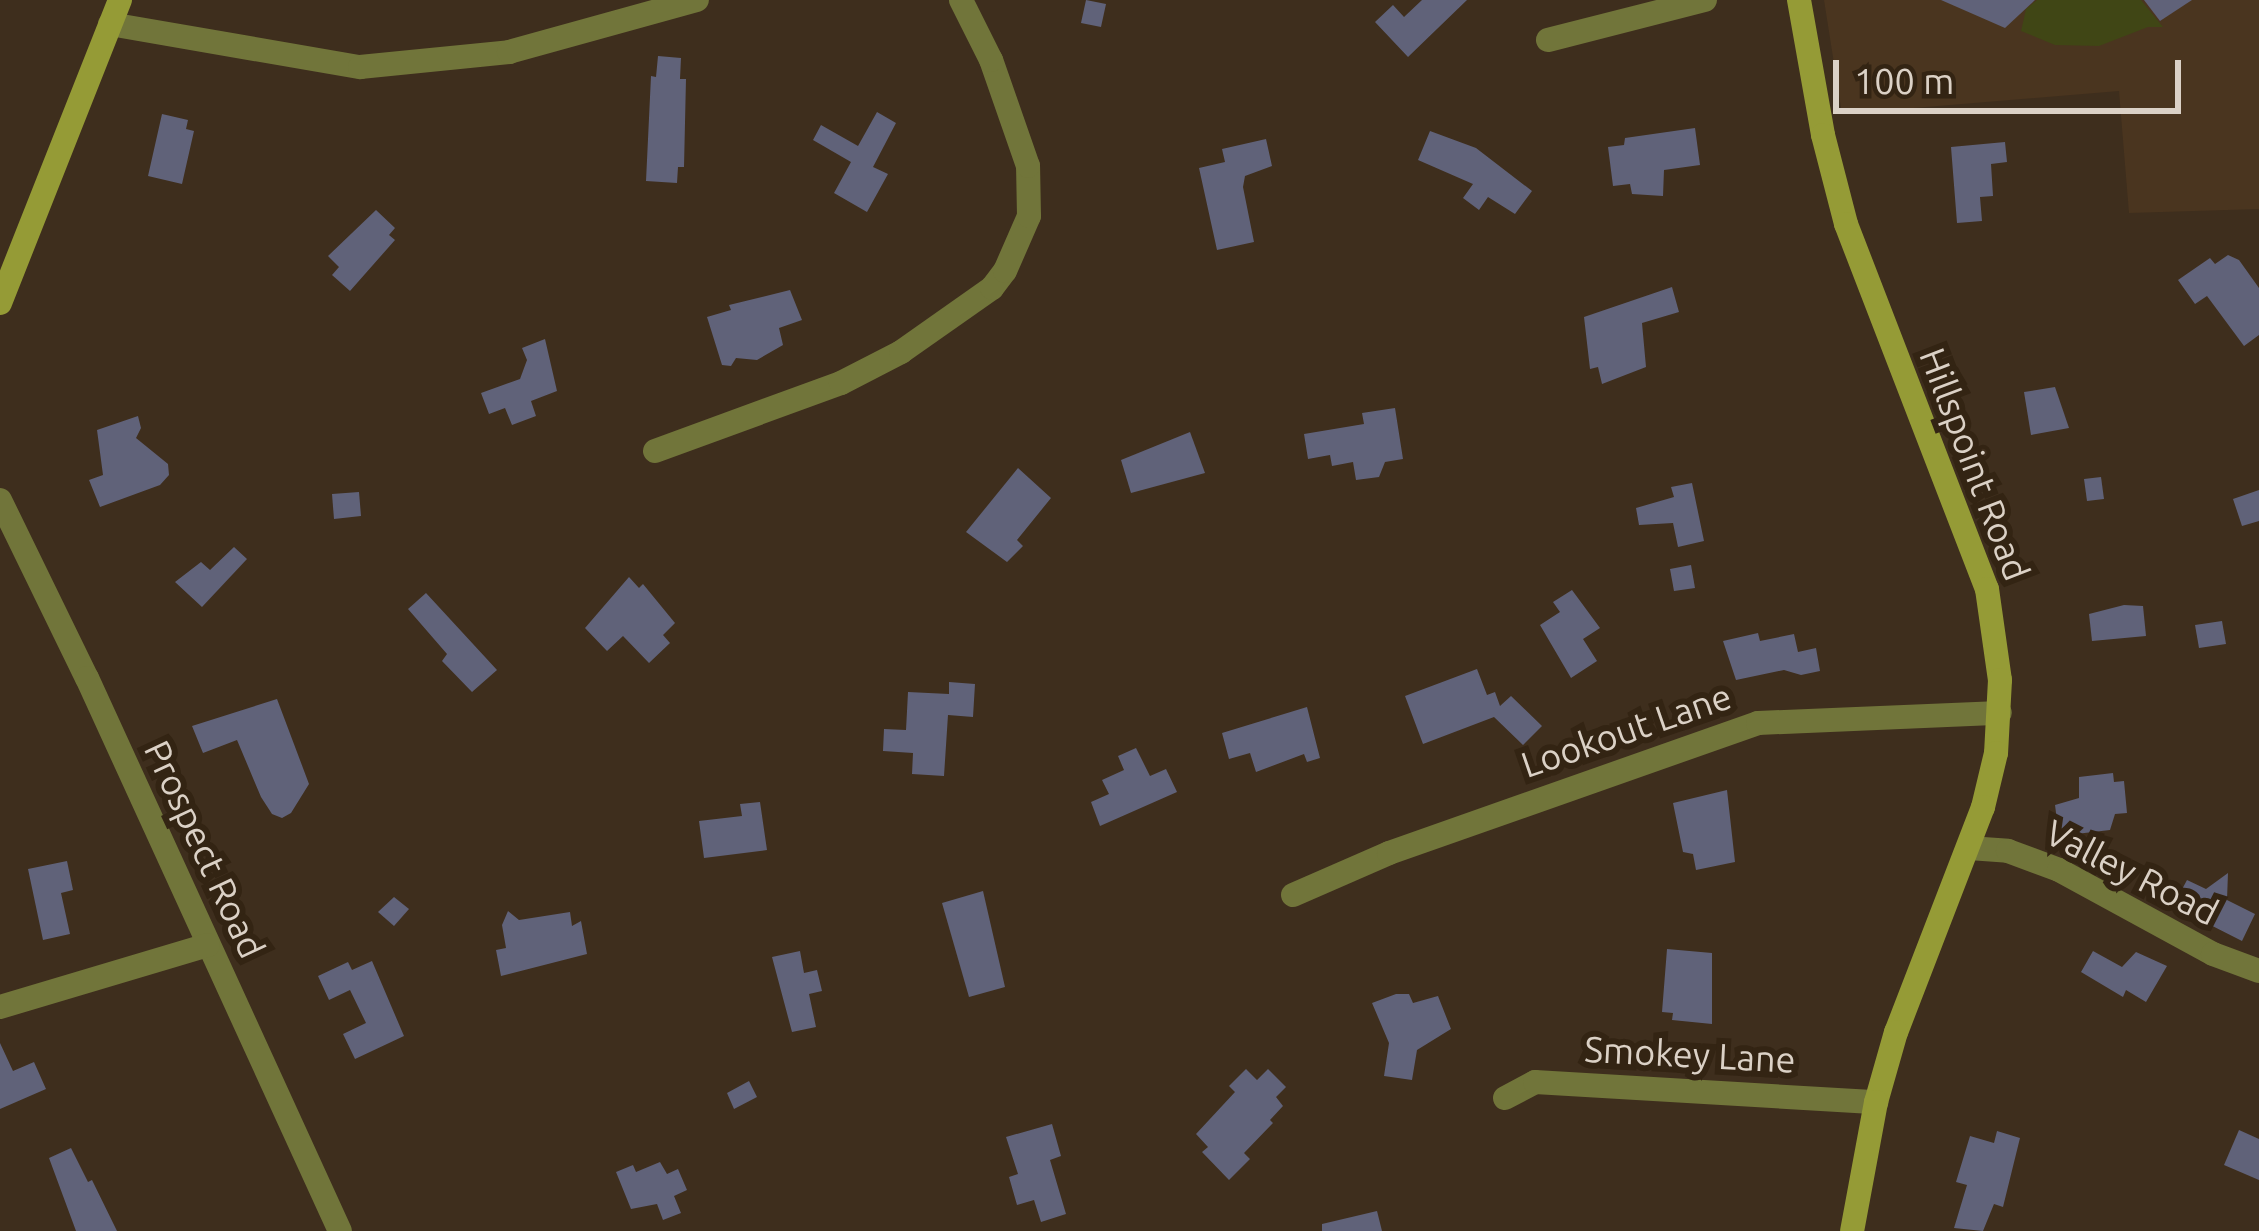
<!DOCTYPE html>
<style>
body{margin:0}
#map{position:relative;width:2259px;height:1231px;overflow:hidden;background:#3e2e1d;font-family:Ubuntu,sans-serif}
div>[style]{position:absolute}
.built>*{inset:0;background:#4a351f}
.green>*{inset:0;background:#404615}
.building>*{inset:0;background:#606279}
.street>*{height:24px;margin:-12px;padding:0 12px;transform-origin:12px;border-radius:12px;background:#71753a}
.secondary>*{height:24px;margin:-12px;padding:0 12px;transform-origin:12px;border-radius:12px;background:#959b36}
span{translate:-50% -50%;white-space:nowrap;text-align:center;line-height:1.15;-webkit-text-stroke:12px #332413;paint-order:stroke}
.street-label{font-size:36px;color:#dbd1c6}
.scale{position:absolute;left:1833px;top:60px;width:348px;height:54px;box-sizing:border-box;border:6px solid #dbd1c6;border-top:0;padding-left:15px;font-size:36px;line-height:42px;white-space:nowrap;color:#dbd1c6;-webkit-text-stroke:9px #332413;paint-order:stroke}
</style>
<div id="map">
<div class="built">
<div style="clip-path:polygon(1824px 0,2259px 0,2259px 209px,2129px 213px,2119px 91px,1842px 114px)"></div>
</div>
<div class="green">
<div style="clip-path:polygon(2037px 0,2141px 0,2163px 27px,2148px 27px,2099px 46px,2055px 45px,2021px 31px,2026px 9px)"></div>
</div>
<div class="building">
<div style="clip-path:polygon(1086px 0,1106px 4px,1101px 27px,1081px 23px)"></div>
<div style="clip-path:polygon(1422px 0,1467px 0,1408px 57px,1375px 22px,1393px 5px,1404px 17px)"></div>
<div style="clip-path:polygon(1941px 0,2035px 0,2005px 28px)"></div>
<div style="clip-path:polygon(2144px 0,2192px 0,2160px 21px)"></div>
<div style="clip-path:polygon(658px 56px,681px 58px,680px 79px,686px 79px,684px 167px,678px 167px,677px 183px,646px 181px,651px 76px,656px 77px)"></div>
<div style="clip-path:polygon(877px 112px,896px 123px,873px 167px,888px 174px,867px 212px,834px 193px,851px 162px,813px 140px,821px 125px,858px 146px)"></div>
<div style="clip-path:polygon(162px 114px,188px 120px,186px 129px,194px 131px,182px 184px,148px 176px)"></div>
<div style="clip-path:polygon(1695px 128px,1700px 165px,1664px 170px,1663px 196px,1632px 194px,1630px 184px,1613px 186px,1608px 147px,1624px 145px,1625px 138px)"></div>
<div style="clip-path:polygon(1430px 131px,1476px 148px,1532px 191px,1515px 214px,1488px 197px,1479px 210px,1463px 198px,1473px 184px,1418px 160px)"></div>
<div style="clip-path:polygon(1266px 139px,1272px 166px,1245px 176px,1243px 187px,1254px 242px,1217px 250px,1199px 168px,1225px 162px,1222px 149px)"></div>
<div style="clip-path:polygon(2005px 142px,2007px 162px,1991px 164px,1993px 196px,1980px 197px,1982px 221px,1957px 223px,1951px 147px)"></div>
<div style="clip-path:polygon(376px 210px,395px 228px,389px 235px,395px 240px,350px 291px,332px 275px,339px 267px,328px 256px)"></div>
<div style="clip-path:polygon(2228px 255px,2239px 260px,2259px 288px,2259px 335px,2244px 346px,2207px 296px,2195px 304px,2178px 280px,2210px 258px,2215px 264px)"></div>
<div style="clip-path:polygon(1672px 287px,1679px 312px,1642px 323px,1646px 367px,1602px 384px,1598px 367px,1590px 369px,1584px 317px)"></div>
<div style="clip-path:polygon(790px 290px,802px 320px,779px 328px,783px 345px,757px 360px,736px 358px,731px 366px,722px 365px,707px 317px,731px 310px,729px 305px)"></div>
<div style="clip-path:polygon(545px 339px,557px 391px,531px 401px,536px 416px,512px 425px,505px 408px,489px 414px,481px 393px,520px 379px,527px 360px,522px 348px)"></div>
<div style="clip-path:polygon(2055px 387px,2069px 428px,2031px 435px,2024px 392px)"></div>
<div style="clip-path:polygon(1395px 408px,1403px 459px,1385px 462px,1379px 477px,1356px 480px,1353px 462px,1332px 466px,1330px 455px,1308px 459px,1304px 434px,1364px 424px,1362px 413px)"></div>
<div style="clip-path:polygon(138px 416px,141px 428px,136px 438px,168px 464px,169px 475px,160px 485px,100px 507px,89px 480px,103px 475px,97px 430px)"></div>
<div style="clip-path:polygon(1190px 432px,1205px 473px,1131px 493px,1121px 460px)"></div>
<div style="clip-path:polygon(1018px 468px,1051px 498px,1017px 540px,1023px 546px,1007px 562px,966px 532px)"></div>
<div style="clip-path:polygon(2101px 477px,2104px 499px,2087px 501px,2084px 479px)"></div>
<div style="clip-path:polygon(1692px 483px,1704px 541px,1678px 547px,1673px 523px,1639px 525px,1636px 508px,1674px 497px,1671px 487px)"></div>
<div style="clip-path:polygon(2259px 490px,2259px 521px,2242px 526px,2233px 499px)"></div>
<div style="clip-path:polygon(359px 492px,361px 516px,334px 519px,332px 494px)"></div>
<div style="clip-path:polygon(234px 547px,247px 559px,202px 607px,175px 582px,201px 562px,210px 570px)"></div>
<div style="clip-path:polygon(1691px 565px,1695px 588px,1674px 591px,1670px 569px)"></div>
<div style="clip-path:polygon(629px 577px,639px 588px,643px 584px,675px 623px,663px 635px,670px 643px,649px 663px,623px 636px,607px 651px,585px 628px)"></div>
<div style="clip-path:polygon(1572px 590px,1600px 628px,1583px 639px,1597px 661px,1571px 678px,1540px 625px,1560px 612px,1553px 602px)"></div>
<div style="clip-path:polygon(426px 593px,497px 670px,472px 692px,442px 661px,447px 654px,408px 609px)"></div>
<div style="clip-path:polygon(2124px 605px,2143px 606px,2146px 636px,2092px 641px,2089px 614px)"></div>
<div style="clip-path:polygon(2222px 621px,2226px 644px,2199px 648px,2195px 625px)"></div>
<div style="clip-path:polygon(1758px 633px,1760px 641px,1794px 634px,1798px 652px,1816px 648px,1820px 671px,1801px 675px,1784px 670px,1736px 680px,1723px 641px)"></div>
<div style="clip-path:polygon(1477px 669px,1487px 695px,1495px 692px,1500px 706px,1511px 696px,1542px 726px,1523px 745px,1494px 717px,1423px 744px,1405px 696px)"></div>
<div style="clip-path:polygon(949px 682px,975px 684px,973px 717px,948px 715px,944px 776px,912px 774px,913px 753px,883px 751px,884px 729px,906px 730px,908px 692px,949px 694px)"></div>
<div style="clip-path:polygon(277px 699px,309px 784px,291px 813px,282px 818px,272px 814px,261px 797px,237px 740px,203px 753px,192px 726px)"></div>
<div style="clip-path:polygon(1307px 707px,1320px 758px,1307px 762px,1304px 754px,1256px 772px,1250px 753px,1229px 759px,1222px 733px)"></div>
<div style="clip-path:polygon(1136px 748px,1150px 776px,1166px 769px,1177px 792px,1100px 826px,1091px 802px,1109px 794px,1102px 780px,1124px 770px,1118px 756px)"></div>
<div style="clip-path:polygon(2113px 773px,2114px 782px,2124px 781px,2127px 813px,2115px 814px,2110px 830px,2059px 836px,2055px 805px,2079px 798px,2079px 777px)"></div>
<div style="clip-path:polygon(1727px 790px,1735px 862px,1696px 870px,1693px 854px,1683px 852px,1673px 803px)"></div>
<div style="clip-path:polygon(760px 802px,767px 850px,704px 858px,699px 821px,742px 816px,740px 804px)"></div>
<div style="clip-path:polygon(67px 861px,73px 890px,61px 893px,70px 934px,43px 940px,28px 869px)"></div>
<div style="clip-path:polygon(2228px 873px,2227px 900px,2255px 914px,2242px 941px,2173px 906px,2187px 880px,2206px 889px)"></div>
<div style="clip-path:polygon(983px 891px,1005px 987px,969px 997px,942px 903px)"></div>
<div style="clip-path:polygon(394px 897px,409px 909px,394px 926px,378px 912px)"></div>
<div style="clip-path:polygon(508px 911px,519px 920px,570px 912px,572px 926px,581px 921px,587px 954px,501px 976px,496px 950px,506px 948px,502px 925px)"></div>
<div style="clip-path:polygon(1667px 949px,1712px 953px,1712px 1024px,1672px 1020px,1673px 1013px,1662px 1012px)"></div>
<div style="clip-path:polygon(800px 951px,804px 973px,817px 970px,822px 991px,809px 994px,816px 1027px,792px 1032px,772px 957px)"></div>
<div style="clip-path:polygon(2093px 951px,2122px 967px,2136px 952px,2167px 966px,2146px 1002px,2126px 990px,2123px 997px,2081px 972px)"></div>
<div style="clip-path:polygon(372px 961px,404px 1036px,355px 1059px,343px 1034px,366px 1023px,350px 990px,329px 1000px,318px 976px,348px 962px,352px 970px)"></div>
<div style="clip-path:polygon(1396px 994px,1409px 994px,1413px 1003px,1438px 996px,1451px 1029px,1417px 1050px,1412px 1080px,1384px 1076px,1389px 1043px,1372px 1003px)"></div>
<div style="clip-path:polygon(0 1043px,13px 1071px,34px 1062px,46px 1089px,0 1109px)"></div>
<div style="clip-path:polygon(1246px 1069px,1257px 1080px,1268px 1069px,1286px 1087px,1276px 1097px,1283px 1106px,1270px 1120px,1273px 1123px,1244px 1153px,1250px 1159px,1229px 1180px,1202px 1152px,1208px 1147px,1196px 1134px,1235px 1092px,1229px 1086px)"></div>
<div style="clip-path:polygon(749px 1081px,757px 1097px,734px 1109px,727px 1093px)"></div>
<div style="clip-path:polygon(1052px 1124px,1061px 1156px,1050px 1160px,1066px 1214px,1041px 1222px,1034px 1200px,1017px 1205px,1009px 1177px,1018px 1174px,1006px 1137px)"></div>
<div style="clip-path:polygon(2239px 1130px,2259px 1139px,2259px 1180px,2224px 1165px)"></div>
<div style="clip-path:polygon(1997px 1131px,2020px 1138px,2003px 1207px,1994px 1204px,1983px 1231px,1954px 1228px,1967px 1185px,1956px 1182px,1970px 1136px,1994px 1143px)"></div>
<div style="clip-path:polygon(71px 1148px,88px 1182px,92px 1180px,117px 1231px,76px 1231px,49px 1158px)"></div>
<div style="clip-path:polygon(660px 1162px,667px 1174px,678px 1169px,687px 1190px,674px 1196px,681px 1213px,663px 1220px,657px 1204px,631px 1209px,616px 1172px,633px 1165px,636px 1172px)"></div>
<div style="clip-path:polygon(1377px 1211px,1382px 1231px,1322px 1231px,1322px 1224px)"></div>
</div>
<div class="street">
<div style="left:110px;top:24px;width:254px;rotate:9.8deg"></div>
<div style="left:360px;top:67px;width:150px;rotate:-5.7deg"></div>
<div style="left:509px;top:52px;width:195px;rotate:-15.5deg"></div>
<div style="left:1548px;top:40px;width:162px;rotate:-14.3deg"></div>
<div style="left:655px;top:451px;width:198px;rotate:-20.1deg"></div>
<div style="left:841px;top:383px;width:68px;rotate:-27.3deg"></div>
<div style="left:901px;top:352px;width:111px;rotate:-35.1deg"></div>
<div style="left:992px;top:288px;width:21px;rotate:-53deg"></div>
<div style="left:1005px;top:271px;width:60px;rotate:-66.4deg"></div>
<div style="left:1029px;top:216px;width:50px;rotate:-91.1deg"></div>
<div style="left:1028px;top:166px;width:112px;rotate:-109.2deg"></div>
<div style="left:991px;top:60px;width:67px;rotate:-116.6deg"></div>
<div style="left:0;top:500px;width:198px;rotate:64deg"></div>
<div style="left:87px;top:678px;width:608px;rotate:65.42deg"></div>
<div style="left:1969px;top:848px;width:39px;rotate:4deg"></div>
<div style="left:2008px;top:851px;width:54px;rotate:20.4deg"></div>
<div style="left:2059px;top:870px;width:175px;rotate:28.6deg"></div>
<div style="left:2213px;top:954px;width:49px;rotate:20.3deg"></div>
<div style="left:1293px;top:895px;width:105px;rotate:-23.6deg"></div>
<div style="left:1389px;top:853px;width:391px;rotate:-19.4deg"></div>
<div style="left:1758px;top:723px;width:242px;rotate:-2.4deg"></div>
<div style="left:0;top:1007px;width:217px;rotate:-16.6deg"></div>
<div style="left:1505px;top:1098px;width:34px;rotate:-28deg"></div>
<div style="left:1535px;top:1082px;width:342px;rotate:3.4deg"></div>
</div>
<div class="secondary">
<div style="left:1799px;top:0;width:137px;rotate:79.9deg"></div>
<div style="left:1823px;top:135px;width:92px;rotate:75.5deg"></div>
<div style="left:1846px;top:224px;width:391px;rotate:68.9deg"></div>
<div style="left:1987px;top:589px;width:92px;rotate:81.9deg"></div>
<div style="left:2000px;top:680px;width:73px;rotate:93.1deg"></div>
<div style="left:1996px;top:753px;width:56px;rotate:103.5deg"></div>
<div style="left:1983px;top:807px;width:241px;rotate:111.1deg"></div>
<div style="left:1896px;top:1032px;width:73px;rotate:105.9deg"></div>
<div style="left:1876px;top:1102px;width:131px;rotate:100.5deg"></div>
<div style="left:0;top:303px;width:326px;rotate:-68.4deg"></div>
</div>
<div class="street-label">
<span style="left:1975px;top:464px;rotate:69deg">Hillspoint Road</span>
<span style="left:1626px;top:730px;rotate:-19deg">Lookout Lane</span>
<span style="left:205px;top:849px;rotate:65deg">Prospect Road</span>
<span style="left:2132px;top:872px;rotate:27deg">Valley Road</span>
<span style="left:1690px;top:1054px;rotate:3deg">Smokey Lane</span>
</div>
<div class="scale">100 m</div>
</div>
